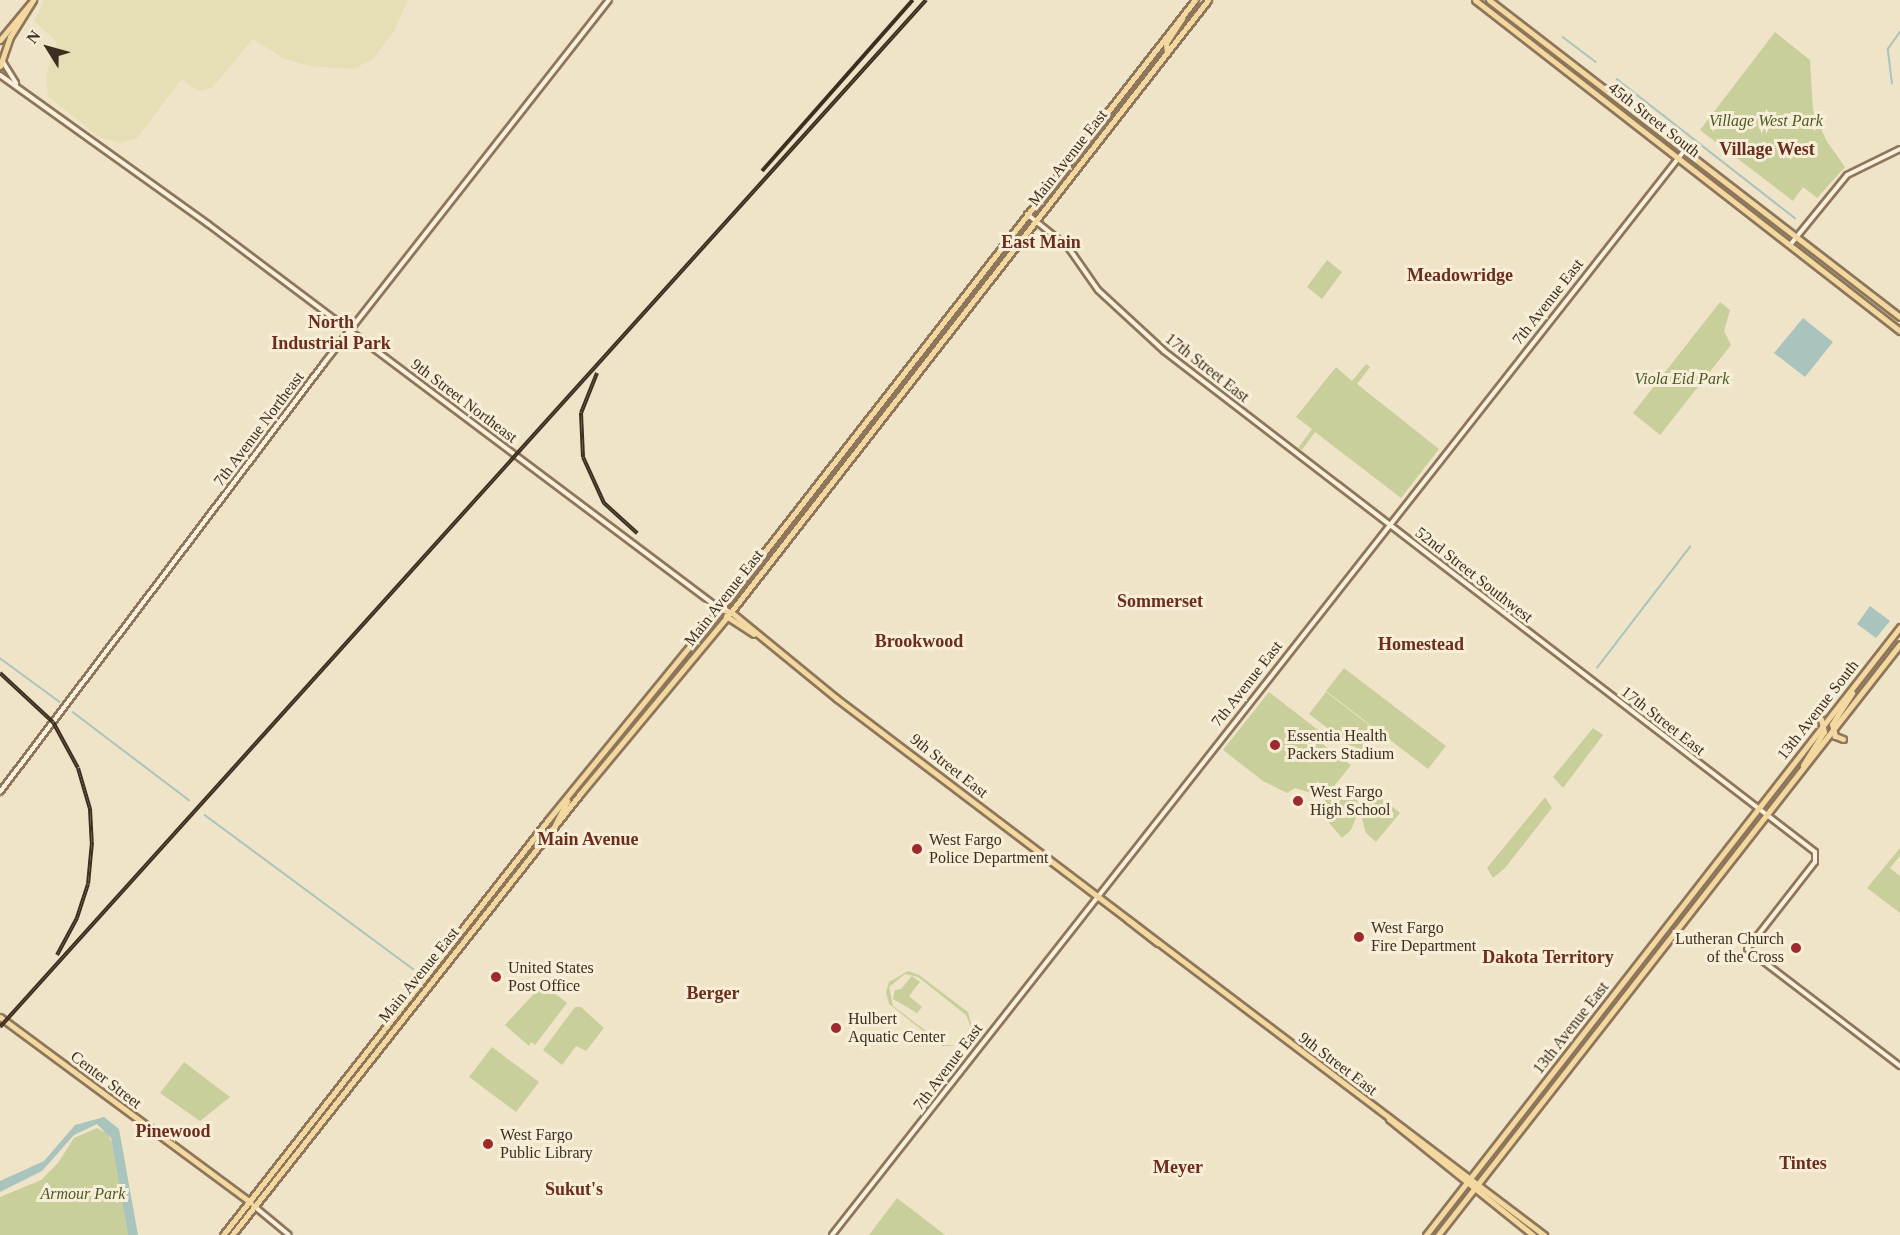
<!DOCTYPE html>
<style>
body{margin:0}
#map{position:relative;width:1900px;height:1235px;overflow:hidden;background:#f0e4c8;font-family:"Times New Roman",serif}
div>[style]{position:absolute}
.farmland>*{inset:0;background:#e6deb5}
.green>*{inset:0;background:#c9cf9b}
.water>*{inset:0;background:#a9c4bc}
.stream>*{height:1.5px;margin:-0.75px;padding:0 0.75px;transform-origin:0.75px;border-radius:0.75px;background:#a9c4bc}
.roads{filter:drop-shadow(2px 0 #8d765c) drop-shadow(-2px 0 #8d765c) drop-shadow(0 2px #8d765c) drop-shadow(0 -2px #8d765c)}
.minor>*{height:4px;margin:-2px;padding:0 2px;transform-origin:2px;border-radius:2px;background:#faf1dc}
.major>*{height:5px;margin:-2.5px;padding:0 2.5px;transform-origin:2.5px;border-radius:2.5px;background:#f3d9a0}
.rail>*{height:4px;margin-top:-2px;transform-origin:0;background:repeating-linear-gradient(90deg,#f7eed8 0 4.5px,#3d2e20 0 9px);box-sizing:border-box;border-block:2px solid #3d2e20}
.dots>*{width:16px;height:16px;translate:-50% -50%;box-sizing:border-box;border:3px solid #f7eed8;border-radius:50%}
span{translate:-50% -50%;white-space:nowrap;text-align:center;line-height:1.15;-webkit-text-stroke:6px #f7eed8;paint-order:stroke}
.street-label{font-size:16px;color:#3d2e20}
.park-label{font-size:16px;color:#4d5a26;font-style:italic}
.poi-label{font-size:16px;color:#3d2e20}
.left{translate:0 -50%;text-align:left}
.right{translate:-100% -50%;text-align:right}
.neighbourhood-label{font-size:18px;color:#6b2e1e;font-weight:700}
.north{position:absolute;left:18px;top:18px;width:60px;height:60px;-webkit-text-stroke:4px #f7eed8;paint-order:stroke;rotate:307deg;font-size:16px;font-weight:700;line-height:24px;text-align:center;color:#3d2e20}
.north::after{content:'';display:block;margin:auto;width:21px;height:27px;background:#3d2e20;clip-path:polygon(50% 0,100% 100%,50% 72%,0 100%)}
</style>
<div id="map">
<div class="farmland">
<div style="clip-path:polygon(44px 0,408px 0,393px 33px,373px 59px,353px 69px,309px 66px,285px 59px,253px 39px,212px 88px,198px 91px,183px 80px,179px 82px,137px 138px,120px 143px,99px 137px,48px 96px,46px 76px,57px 42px,34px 21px)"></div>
</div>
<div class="green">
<div style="clip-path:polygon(1775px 32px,1810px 60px,1813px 110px,1826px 140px,1845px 167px,1817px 198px,1803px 187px,1793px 201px,1700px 130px)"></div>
<div style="clip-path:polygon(1327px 260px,1342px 272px,1322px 299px,1307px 287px)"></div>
<div style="clip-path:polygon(1720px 302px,1730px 310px,1724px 331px,1731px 345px,1660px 435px,1633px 413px)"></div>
<div style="clip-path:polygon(1366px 364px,1370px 367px,1357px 384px,1439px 449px,1401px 498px,1315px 432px,1302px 450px,1298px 448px,1312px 429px,1296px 417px,1336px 367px,1352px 381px)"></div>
<div style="clip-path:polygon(1344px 668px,1446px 746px,1428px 769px,1326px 691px)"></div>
<div style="clip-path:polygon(1269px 692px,1322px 733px,1317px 740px,1351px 765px,1331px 790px,1317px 795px,1295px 788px,1287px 793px,1263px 781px,1223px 750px)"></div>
<div style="clip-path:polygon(1326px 692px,1377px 731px,1360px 753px,1309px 714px)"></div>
<div style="clip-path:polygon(1593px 728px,1603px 735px,1563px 788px,1553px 777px)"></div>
<div style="clip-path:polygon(1349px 784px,1357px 798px,1358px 813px,1351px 830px,1342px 838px,1319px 811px,1319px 805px)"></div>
<div style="clip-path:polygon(1369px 788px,1400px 813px,1376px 842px,1366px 833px,1360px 812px)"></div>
<div style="clip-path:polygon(1545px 797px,1552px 808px,1505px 868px,1493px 878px,1487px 868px)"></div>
<div style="clip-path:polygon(1900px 848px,1900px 856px,1890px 868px,1900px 876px,1900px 913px,1867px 888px)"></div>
<div style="clip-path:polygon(evenodd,908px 971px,919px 975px,968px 1012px,973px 1031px,963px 1045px,942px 1046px,889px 1004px,886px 992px,889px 982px,908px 971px,905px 974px,918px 977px,966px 1015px,971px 1028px,964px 1042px,953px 1046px,942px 1043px,893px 1006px,889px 987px,905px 974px)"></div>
<div style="clip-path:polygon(912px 976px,920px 982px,909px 996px,922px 1007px,917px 1013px,893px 999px,895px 990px,901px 989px)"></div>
<div style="clip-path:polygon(543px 984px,567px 1003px,535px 1045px,531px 1042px,529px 1046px,505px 1025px)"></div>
<div style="clip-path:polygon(575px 1007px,581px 1007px,604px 1028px,586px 1051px,576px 1046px,562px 1065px,543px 1050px)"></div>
<div style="clip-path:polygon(492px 1047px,539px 1082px,516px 1112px,469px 1077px)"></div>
<div style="clip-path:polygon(184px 1062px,230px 1097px,200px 1121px,160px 1093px)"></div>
<div style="clip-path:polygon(97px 1128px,107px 1133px,112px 1143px,128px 1235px,0 1235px,0 1197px,41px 1180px,58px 1163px,74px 1138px)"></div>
<div style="clip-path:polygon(897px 1198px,945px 1235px,869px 1235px)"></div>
</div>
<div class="water">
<div style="clip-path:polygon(1803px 318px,1833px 342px,1805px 377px,1774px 353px)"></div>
<div style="clip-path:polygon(1870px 606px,1890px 621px,1876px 638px,1857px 624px)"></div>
<div style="clip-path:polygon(104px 1117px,119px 1129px,138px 1235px,128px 1235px,111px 1138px,97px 1124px,74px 1135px,42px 1171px,0 1192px,0 1181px,44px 1161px,75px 1125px)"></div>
</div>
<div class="stream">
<div style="left:1563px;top:37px;width:41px;rotate:37.1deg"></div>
<div style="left:1617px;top:79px;width:226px;rotate:38deg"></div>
<div style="left:1892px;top:84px;width:35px;rotate:-97deg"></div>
<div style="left:1888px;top:49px;width:21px;rotate:-55deg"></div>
<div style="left:0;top:658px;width:74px;rotate:36.3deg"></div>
<div style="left:1597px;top:668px;width:153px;rotate:-52.5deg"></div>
<div style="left:73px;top:712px;width:146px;rotate:37.2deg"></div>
<div style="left:205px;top:815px;width:259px;rotate:36.5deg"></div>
</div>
<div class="roads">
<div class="minor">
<div style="left:3px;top:62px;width:25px;rotate:58deg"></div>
<div style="left:0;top:75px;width:256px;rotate:35.6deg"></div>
<div style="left:208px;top:224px;width:641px;rotate:36.94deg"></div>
<div style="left:1027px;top:214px;width:53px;rotate:38.8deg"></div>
<div style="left:1068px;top:247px;width:52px;rotate:55.1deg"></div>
<div style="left:1098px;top:290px;width:90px;rotate:42.7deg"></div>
<div style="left:1164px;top:351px;width:821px;rotate:37.58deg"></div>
<div style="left:1815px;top:852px;width:10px;rotate:90deg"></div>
<div style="left:1815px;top:862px;width:110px;rotate:128deg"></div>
<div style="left:1747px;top:949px;width:193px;rotate:37.4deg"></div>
<div style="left:1790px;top:245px;width:90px;rotate:-50.8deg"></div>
<div style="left:1847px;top:175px;width:59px;rotate:-26.1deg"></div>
<div style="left:0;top:792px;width:539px;rotate:-52.92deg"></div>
<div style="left:325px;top:362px;width:460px;rotate:-51.9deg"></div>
<div style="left:254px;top:1206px;width:45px;rotate:39.6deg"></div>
<div style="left:832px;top:1235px;width:1379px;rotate:-51.83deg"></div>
</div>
<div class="major">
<div style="left:1475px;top:0;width:539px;rotate:37.91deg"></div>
<div style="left:1489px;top:0;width:519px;rotate:37.64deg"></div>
<div style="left:0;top:40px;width:47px;rotate:-50.2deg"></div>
<div style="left:1167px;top:53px;width:10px;rotate:-96deg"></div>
<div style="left:1166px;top:43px;width:30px;rotate:-57deg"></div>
<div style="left:0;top:66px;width:31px;rotate:-71deg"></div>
<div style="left:10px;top:37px;width:44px;rotate:-58.1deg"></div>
<div style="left:720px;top:609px;width:11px;rotate:15deg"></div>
<div style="left:731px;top:612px;width:136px;rotate:39.3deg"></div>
<div style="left:836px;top:698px;width:889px;rotate:37.18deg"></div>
<div style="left:726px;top:616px;width:33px;rotate:33deg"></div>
<div style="left:1843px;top:739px;width:9px;rotate:-159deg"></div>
<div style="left:1835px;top:736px;width:12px;rotate:-104deg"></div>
<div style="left:1832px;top:724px;width:37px;rotate:-57deg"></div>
<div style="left:1803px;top:765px;width:39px;rotate:-58deg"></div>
<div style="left:1824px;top:732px;width:13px;rotate:-103deg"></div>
<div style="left:555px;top:825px;width:27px;rotate:-63deg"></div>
<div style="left:1127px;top:919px;width:39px;rotate:38deg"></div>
<div style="left:0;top:1017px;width:312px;rotate:36.5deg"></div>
<div style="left:1389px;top:1119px;width:185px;rotate:38.9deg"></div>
<div style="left:223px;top:1235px;width:527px;rotate:-51.93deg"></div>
<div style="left:548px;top:820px;width:272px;rotate:-50.8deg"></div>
<div style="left:720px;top:609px;width:772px;rotate:-52.05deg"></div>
<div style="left:232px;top:1235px;width:562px;rotate:-51.72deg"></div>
<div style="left:580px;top:794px;width:230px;rotate:-50.3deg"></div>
<div style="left:727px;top:617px;width:782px;rotate:-52.06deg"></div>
<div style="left:1426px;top:1235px;width:771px;rotate:-52.06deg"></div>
<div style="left:1438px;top:1235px;width:750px;rotate:-51.98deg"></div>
</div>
</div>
<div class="rail">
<div style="left:762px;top:171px;width:228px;rotate:-48.6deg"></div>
<div style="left:597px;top:373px;width:43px;rotate:111.8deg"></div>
<div style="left:581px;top:413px;width:44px;rotate:87.4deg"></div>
<div style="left:583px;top:457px;width:51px;rotate:65.5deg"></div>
<div style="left:604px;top:503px;width:45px;rotate:42.3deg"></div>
<div style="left:0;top:673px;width:72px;rotate:42.8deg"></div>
<div style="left:53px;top:722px;width:52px;rotate:61.5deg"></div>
<div style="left:78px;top:768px;width:43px;rotate:73.7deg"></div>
<div style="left:90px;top:809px;width:33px;rotate:87deg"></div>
<div style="left:92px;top:842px;width:42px;rotate:95.4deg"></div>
<div style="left:88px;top:884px;width:36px;rotate:108deg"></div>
<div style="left:77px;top:918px;width:42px;rotate:118.4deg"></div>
<div style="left:0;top:1027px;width:1383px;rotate:-47.96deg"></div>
</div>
<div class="dots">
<div style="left:1275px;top:745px;background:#9e2a2b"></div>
<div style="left:1298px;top:801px;background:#9e2a2b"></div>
<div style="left:917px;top:849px;background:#9e2a2b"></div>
<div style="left:1359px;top:937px;background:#9e2a2b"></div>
<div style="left:1796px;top:948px;background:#9e2a2b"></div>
<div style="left:496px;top:977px;background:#9e2a2b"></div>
<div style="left:836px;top:1028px;background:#9e2a2b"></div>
<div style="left:488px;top:1144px;background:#9e2a2b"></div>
</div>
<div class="street-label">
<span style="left:1654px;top:120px;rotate:38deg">45th Street South</span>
<span style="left:1068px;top:158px;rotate:-52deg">Main Avenue East</span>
<span style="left:1548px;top:302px;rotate:-52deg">7th Avenue East</span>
<span style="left:1207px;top:368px;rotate:38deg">17th Street East</span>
<span style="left:464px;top:401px;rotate:37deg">9th Street Northeast</span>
<span style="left:259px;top:429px;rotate:-53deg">7th Avenue Northeast</span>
<span style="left:1474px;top:575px;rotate:38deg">52nd Street Southwest</span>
<span style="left:724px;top:598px;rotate:-52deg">Main Avenue East</span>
<span style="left:1247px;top:684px;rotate:-52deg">7th Avenue East</span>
<span style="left:1818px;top:710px;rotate:-52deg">13th Avenue South</span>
<span style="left:1663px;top:721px;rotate:38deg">17th Street East</span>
<span style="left:949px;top:766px;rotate:38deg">9th Street East</span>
<span style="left:419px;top:975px;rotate:-51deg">Main Avenue East</span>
<span style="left:1571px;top:1028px;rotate:-52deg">13th Avenue East</span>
<span style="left:1338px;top:1064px;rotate:37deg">9th Street East</span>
<span style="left:948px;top:1067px;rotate:-53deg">7th Avenue East</span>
<span style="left:106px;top:1080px;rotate:37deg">Center Street</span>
</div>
<div class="park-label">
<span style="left:1766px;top:121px">Village West Park</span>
<span style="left:1682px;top:379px">Viola Eid Park</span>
<span style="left:83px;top:1194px">Armour Park</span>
</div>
<div class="poi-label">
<span class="left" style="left:1287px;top:745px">Essentia Health<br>Packers Stadium</span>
<span class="left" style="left:1310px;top:801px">West Fargo<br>High School</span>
<span class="left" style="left:929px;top:849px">West Fargo<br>Police Department</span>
<span class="left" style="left:1371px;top:937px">West Fargo<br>Fire Department</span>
<span class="right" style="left:1784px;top:948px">Lutheran Church<br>of the Cross</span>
<span class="left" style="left:508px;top:977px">United States<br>Post Office</span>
<span class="left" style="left:848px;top:1028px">Hulbert<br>Aquatic Center</span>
<span class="left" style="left:500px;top:1144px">West Fargo<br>Public Library</span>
</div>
<div class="neighbourhood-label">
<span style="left:1767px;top:149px">Village West</span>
<span style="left:1041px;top:242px">East Main</span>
<span style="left:1460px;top:275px">Meadowridge</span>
<span style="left:331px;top:333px">North<br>Industrial Park</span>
<span style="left:1160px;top:601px">Sommerset</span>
<span style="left:919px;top:641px">Brookwood</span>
<span style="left:1421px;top:644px">Homestead</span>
<span style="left:588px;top:839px">Main Avenue</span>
<span style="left:1548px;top:957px">Dakota Territory</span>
<span style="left:713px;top:993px">Berger</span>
<span style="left:173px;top:1131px">Pinewood</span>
<span style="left:1803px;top:1163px">Tintes</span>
<span style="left:1178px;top:1167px">Meyer</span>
<span style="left:574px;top:1189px">Sukut's</span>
</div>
<div class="north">N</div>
</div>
